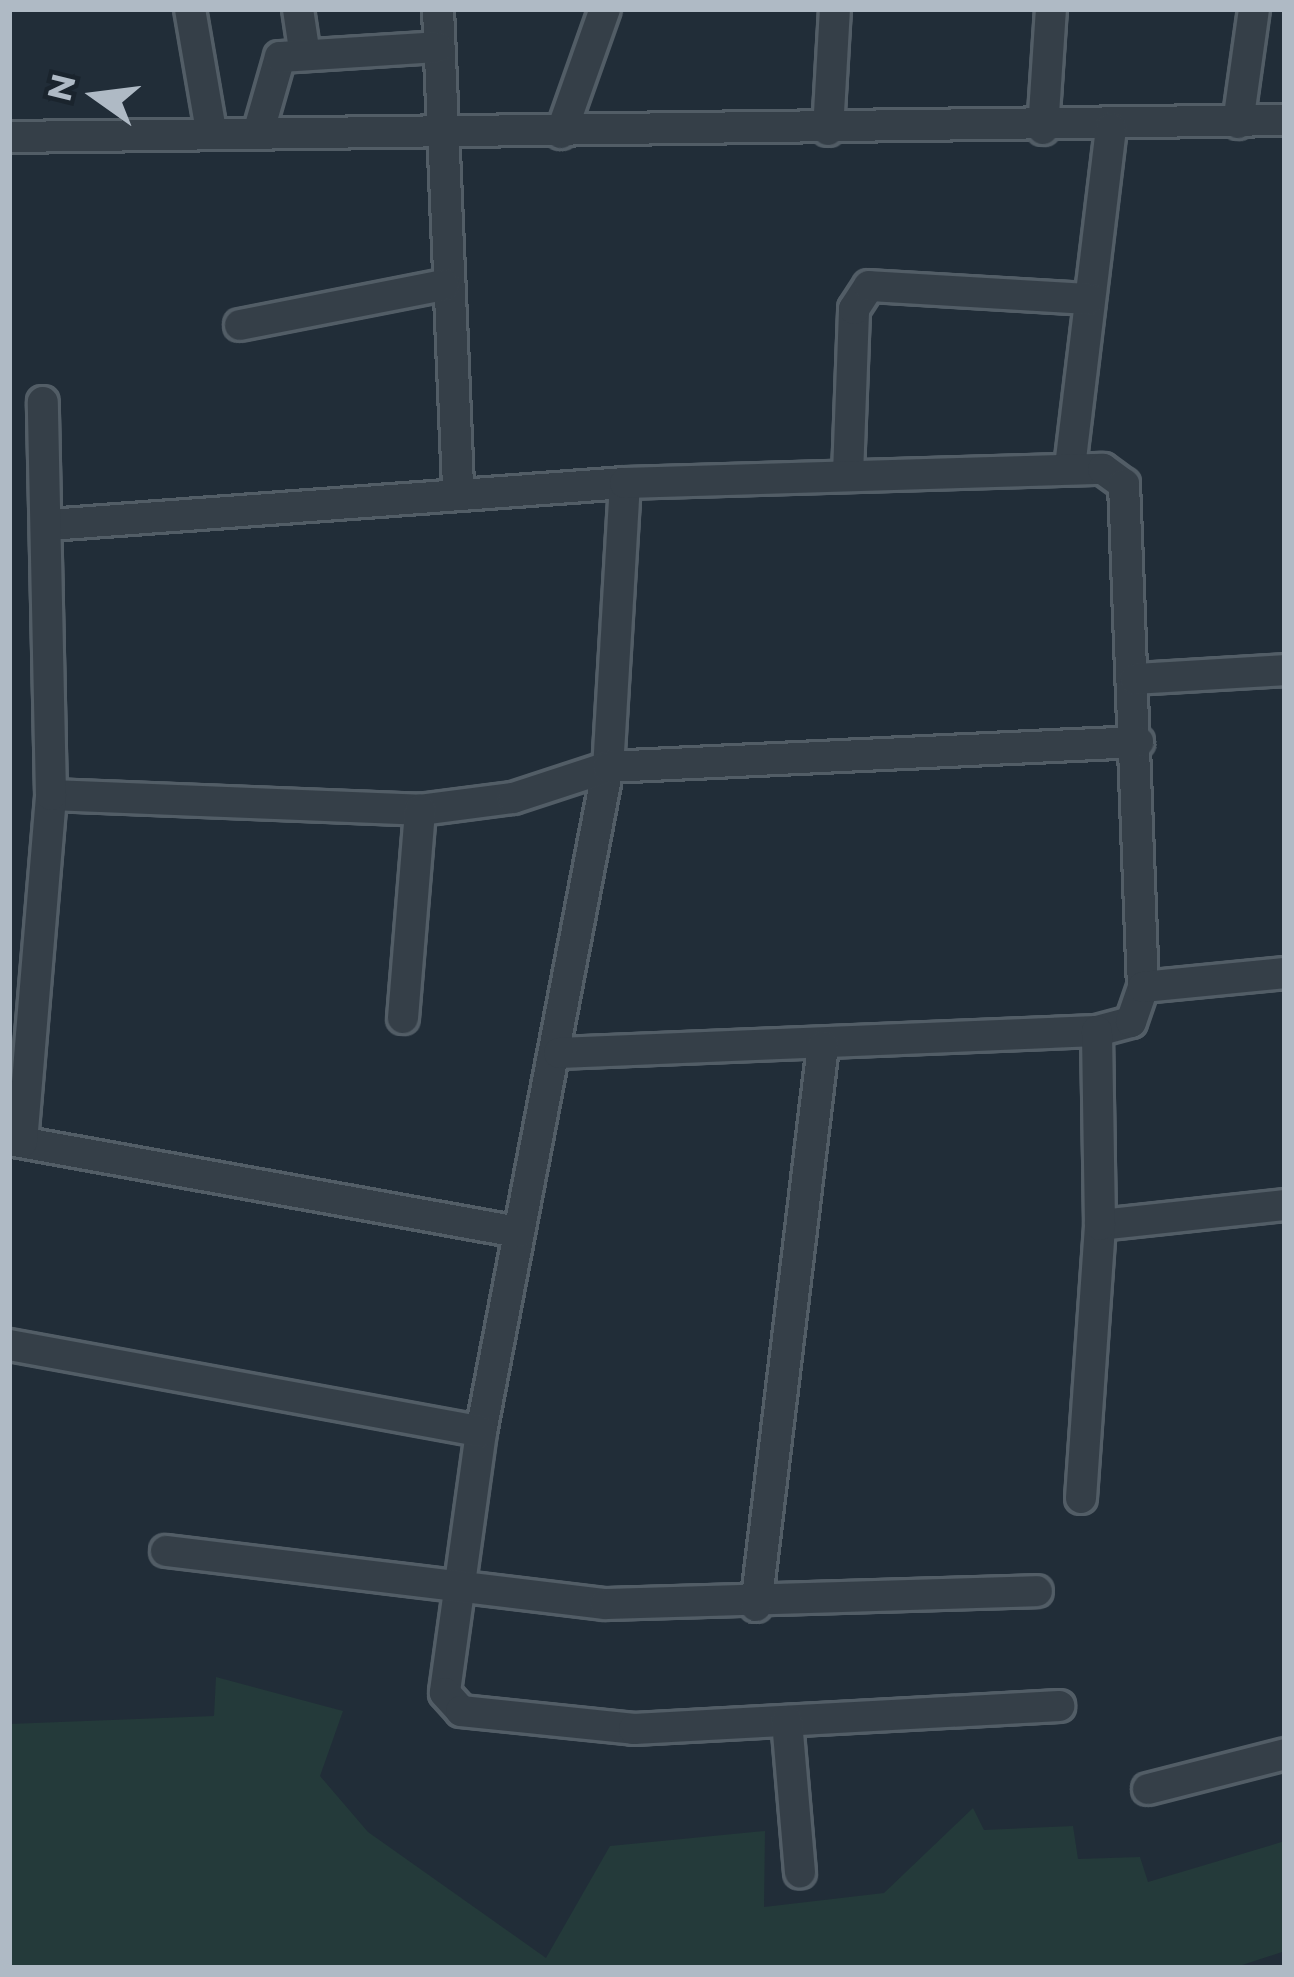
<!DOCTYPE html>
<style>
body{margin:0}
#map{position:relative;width:1294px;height:1977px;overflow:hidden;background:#212d38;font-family:Montserrat,sans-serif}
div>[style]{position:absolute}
.green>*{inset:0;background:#243a3a}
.roads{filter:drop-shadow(3px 0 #525d66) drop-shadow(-3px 0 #525d66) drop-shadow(0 3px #525d66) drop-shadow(0 -3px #525d66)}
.minor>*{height:30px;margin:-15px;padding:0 15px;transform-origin:15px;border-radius:15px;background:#353f48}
span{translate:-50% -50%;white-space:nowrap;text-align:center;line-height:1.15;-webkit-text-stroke:12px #1a242d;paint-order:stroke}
.frame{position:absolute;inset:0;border:12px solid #afbac5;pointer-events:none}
.north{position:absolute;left:36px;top:36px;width:120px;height:120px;-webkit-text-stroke:9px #1a242d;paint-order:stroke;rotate:284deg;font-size:33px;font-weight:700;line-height:48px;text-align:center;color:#afbac5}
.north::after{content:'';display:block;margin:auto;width:42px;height:54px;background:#afbac5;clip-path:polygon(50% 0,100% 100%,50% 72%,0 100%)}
</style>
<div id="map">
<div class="green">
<div style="clip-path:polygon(216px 1677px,343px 1711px,320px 1776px,368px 1832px,546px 1958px,610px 1846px,765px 1831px,764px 1907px,884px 1893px,973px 1808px,984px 1830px,1073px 1826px,1078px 1859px,1140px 1857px,1148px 1882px,1285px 1841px,1285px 1951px,1233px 1968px,9px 1965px,9px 1724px,214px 1716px)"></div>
</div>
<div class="roads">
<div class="minor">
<div style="left:190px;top:9px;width:123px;rotate:80.2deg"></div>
<div style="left:298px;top:9px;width:40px;rotate:81.5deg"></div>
<div style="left:438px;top:9px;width:486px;rotate:87.6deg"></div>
<div style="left:1238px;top:123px;width:115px;rotate:-82deg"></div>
<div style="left:1043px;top:129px;width:120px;rotate:-86.2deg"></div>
<div style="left:259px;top:130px;width:76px;rotate:-74deg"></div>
<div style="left:280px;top:57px;width:158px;rotate:-3.6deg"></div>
<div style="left:828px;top:130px;width:121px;rotate:-86.7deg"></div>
<div style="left:561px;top:133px;width:132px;rotate:-70.5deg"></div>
<div style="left:9px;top:137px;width:1276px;rotate:-0.76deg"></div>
<div style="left:240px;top:325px;width:208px;rotate:-11.1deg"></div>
<div style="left:1070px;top:467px;width:341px;rotate:-83.1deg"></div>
<div style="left:848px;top:475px;width:166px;rotate:-87.9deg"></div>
<div style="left:854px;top:309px;width:27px;rotate:-57deg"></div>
<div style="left:869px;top:286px;width:221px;rotate:3.4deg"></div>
<div style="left:625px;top:483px;width:285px;rotate:93.4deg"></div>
<div style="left:608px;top:767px;width:677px;rotate:100.81deg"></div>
<div style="left:481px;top:1432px;width:263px;rotate:97.9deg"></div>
<div style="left:445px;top:1693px;width:24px;rotate:48deg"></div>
<div style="left:461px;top:1711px;width:174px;rotate:5.9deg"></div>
<div style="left:634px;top:1729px;width:426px;rotate:-3.1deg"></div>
<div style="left:49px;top:525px;width:578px;rotate:-4.17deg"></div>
<div style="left:625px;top:483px;width:478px;rotate:-1.7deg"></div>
<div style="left:1103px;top:469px;width:26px;rotate:36deg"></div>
<div style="left:1124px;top:484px;width:503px;rotate:87.84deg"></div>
<div style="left:1135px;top:679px;width:150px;rotate:-3.4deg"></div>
<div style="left:51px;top:795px;width:369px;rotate:2.3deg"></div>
<div style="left:420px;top:810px;width:94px;rotate:-7.4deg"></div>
<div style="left:513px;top:798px;width:100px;rotate:-18.1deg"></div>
<div style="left:608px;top:767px;width:531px;rotate:-2.7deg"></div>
<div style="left:403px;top:1018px;width:209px;rotate:-85.3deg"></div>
<div style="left:559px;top:1053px;width:538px;rotate:-2.34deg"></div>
<div style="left:1097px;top:1031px;width:35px;rotate:-15deg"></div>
<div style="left:1131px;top:1022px;width:37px;rotate:-71deg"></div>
<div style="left:1143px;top:987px;width:143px;rotate:-5.6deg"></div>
<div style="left:9px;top:1140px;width:517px;rotate:10.25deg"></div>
<div style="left:22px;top:1142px;width:348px;rotate:-85.2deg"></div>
<div style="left:51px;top:795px;width:393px;rotate:-91.2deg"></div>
<div style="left:1100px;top:1225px;width:186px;rotate:-6.2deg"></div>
<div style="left:9px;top:1345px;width:480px;rotate:10.4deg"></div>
<div style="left:1081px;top:1498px;width:274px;rotate:-86deg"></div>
<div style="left:1100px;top:1225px;width:194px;rotate:-90.9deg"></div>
<div style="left:166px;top:1551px;width:442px;rotate:6.9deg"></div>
<div style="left:605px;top:1604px;width:432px;rotate:-1.7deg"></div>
<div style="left:756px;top:1606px;width:564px;rotate:-83.18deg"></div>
<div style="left:787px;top:1721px;width:152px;rotate:85.1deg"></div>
<div style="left:1148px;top:1789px;width:141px;rotate:-14.3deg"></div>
</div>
</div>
<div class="frame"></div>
<div class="north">N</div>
</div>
